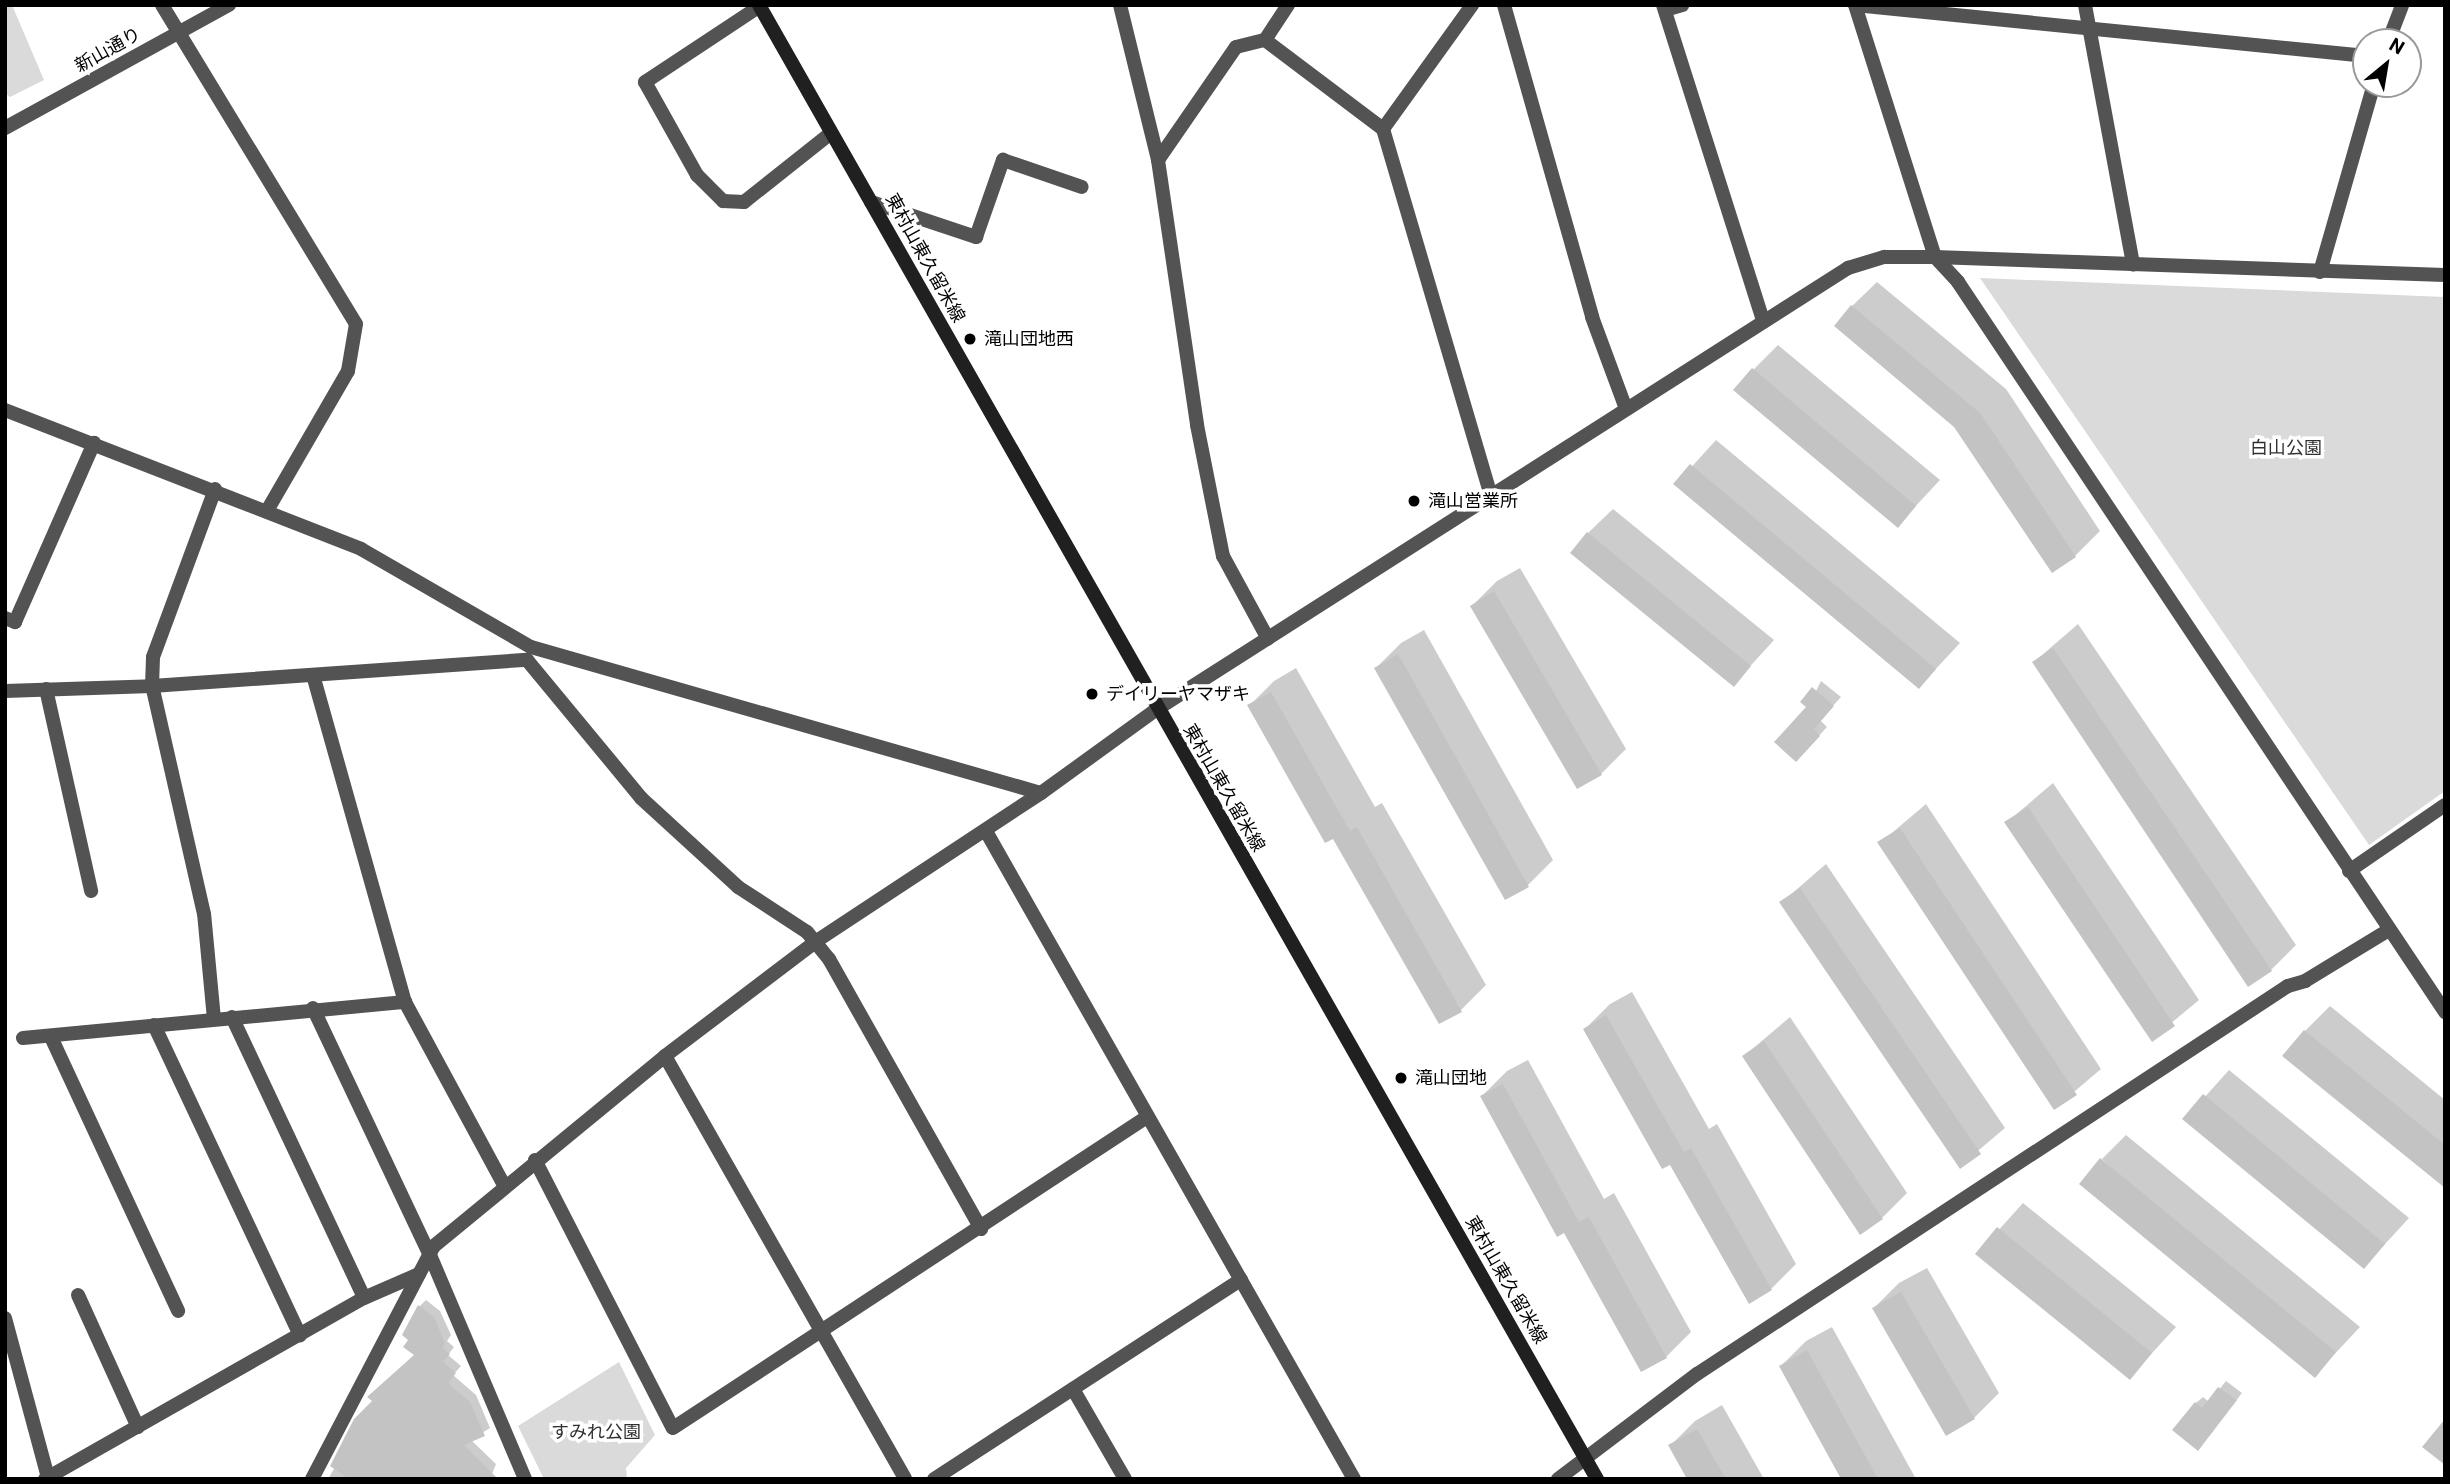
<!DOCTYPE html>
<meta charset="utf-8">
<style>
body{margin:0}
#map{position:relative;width:2450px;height:1484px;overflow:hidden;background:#fff;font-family:Roboto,"Noto Sans JP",sans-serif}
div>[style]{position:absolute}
.green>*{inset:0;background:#dadada}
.shadow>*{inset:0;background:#0003}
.building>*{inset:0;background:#c3c3c3}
.minor>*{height:14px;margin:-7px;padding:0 7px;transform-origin:7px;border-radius:7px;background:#535353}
.tertiary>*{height:14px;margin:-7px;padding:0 7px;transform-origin:7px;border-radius:7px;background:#535353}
.secondary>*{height:14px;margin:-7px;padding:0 7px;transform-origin:7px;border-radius:7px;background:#202020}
.dots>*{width:19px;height:19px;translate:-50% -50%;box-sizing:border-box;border:4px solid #fff;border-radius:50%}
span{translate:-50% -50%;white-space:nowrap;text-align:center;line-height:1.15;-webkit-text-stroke:7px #fff;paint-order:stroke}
.street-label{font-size:18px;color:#000}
.poi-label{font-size:18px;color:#000}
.left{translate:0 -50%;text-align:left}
.park-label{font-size:18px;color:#313131}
.frame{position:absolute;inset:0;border:7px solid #000;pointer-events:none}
.north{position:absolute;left:2352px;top:28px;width:70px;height:70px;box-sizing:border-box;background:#fff;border:2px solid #999;border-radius:50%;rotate:30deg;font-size:19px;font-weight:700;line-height:28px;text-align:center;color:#000}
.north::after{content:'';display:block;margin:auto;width:24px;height:32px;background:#000;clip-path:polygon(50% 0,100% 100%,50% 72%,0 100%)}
</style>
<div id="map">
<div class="green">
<div style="clip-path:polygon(5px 5px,12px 5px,44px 80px,10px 97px,5px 93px)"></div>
<div style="clip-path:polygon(1980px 278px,2445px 297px,2445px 791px,2369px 845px)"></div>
<div style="clip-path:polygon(619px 1362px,655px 1435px,626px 1468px,627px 1479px,544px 1479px,518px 1426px)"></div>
</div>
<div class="shadow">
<div style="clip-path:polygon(1877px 282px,2006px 389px,2100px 531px,2075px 556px,2052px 571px,1956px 425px,1852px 306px)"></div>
<div style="clip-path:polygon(1778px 345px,1940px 480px,1898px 525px,1753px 370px)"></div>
<div style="clip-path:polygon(1716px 440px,1960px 643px,1919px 687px,1676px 484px)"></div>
<div style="clip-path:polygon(1613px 509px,1774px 640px,1734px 684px,1588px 533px)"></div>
<div style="clip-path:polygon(1520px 568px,1626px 749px,1601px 774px,1472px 606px,1497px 581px)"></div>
<div style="clip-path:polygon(2078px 624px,2296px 945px,2271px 970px,2034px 662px)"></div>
<div style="clip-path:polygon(1424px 630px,1553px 860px,1528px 885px,1506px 898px,1376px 668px,1401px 643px)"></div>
<div style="clip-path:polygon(1296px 668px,1375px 807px,1382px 803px,1486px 985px,1461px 1010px,1440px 1022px,1334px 837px,1249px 706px,1274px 681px)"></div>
<div style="clip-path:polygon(1821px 681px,1841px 697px,1820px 720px,1827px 727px,1804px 752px,1808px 707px)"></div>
<div style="clip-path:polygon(2053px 783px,2199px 1000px,2152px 1039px,2006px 823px)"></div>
<div style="clip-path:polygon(1926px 804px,2101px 1069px,2055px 1108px,1880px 843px)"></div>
<div style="clip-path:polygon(1826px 864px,2005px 1128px,1960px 1166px,1781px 903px)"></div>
<div style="clip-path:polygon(1632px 992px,1709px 1129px,1717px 1124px,1796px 1264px,1771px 1289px,1671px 1162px,1585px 1029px,1610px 1004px)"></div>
<div style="clip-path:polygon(2330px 1006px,2445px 1100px,2445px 1186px,2305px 1031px)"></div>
<div style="clip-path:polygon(1790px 1017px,1907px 1193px,1882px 1218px,1744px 1056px)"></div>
<div style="clip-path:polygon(1528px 1060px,1604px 1199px,1614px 1193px,1691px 1332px,1666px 1357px,1565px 1230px,1482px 1096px,1507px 1071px)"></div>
<div style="clip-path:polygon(2229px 1070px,2409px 1218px,2364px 1267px,2185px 1119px)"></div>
<div style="clip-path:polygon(2126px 1135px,2360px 1327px,2315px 1375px,2102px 1159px)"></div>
<div style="clip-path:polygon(2023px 1203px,2176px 1327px,2130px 1377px,1977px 1254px)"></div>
<div style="clip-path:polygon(1927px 1268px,1999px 1393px,1974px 1418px,1874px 1308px,1899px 1283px)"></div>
<div style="clip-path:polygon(426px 1300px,440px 1311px,451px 1335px,447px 1341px,454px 1347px,448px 1355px,461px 1366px,453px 1375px,476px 1395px,490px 1428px,471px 1440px,496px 1464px,490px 1479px,328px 1479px,374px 1401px,416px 1355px,420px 1306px)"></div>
<div style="clip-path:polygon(1832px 1327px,1916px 1479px,1843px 1479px,1781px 1366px,1806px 1341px)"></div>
<div style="clip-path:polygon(2226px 1381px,2242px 1393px,2204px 1442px,2196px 1403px,2203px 1397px,2209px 1402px)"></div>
<div style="clip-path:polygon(1722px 1405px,1764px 1479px,1689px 1479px,1670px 1446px,1695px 1421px)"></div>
</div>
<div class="building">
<div style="clip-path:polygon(1851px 305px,1981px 414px,2076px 557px,2052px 573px,1954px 427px,1834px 326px)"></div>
<div style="clip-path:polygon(1752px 368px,1916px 506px,1898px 528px,1733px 390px)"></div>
<div style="clip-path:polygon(1690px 464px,1936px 669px,1919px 689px,1673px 484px)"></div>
<div style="clip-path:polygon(1587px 532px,1751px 666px,1734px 687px,1570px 553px)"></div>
<div style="clip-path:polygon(1494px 591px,1602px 775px,1577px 789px,1470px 606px)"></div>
<div style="clip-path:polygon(2053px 648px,2272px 971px,2248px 987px,2032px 662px)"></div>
<div style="clip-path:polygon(1398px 654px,1529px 887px,1505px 900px,1374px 668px)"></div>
<div style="clip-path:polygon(1812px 687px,1834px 706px,1814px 729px,1820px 736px,1796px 762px,1774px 742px,1806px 707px,1800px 702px)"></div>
<div style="clip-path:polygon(1271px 692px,1350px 831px,1357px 827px,1462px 1012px,1439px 1024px,1333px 839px,1325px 843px,1247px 705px)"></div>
<div style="clip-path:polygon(2028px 807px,2175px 1026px,2152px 1042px,2004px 822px)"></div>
<div style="clip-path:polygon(1900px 828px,2077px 1095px,2054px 1110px,1877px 842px)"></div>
<div style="clip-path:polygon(1800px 888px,1981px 1154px,1960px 1169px,1779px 902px)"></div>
<div style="clip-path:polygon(1606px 1015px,1684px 1152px,1691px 1148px,1772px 1290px,1749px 1304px,1670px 1165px,1662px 1169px,1583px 1029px)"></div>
<div style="clip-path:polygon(2304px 1030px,2445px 1145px,2445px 1188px,2282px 1056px)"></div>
<div style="clip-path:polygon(1764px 1041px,1883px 1219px,1860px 1235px,1742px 1056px)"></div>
<div style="clip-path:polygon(1503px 1084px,1579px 1222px,1589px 1217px,1667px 1358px,1641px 1372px,1564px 1233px,1557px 1237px,1480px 1096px)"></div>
<div style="clip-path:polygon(2203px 1094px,2385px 1244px,2364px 1269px,2182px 1119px)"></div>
<div style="clip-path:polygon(2100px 1158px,2336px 1352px,2315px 1378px,2079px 1184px)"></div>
<div style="clip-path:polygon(1997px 1227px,2152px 1353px,2130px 1380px,1975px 1254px)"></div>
<div style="clip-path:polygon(1901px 1292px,1975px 1419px,1946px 1436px,1872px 1308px)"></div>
<div style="clip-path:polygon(418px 1305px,434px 1317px,445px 1343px,442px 1348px,450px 1354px,443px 1362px,456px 1373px,448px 1383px,470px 1402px,485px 1436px,464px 1445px,498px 1479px,349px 1479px,330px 1466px,354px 1419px,372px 1401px,367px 1397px,414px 1355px,403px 1347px,408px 1340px,402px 1335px)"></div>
<div style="clip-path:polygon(1807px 1350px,1878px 1479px,1841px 1479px,1779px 1366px)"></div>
<div style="clip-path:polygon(2218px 1387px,2237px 1400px,2198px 1451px,2172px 1430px,2195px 1402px,2202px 1408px)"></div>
<div style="clip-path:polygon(2445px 1419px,2445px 1465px,2422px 1447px)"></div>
<div style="clip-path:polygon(1697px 1429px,1726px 1479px,1687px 1479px,1668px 1445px)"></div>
</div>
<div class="minor">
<div style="left:162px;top:5px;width:373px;rotate:58.7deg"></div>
<div style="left:356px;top:324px;width:48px;rotate:99.7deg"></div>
<div style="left:348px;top:371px;width:160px;rotate:120.1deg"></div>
<div style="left:1120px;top:5px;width:160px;rotate:76.2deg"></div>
<div style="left:1158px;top:160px;width:268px;rotate:81.6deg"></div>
<div style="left:1197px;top:425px;width:134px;rotate:78.8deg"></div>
<div style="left:1223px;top:556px;width:94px;rotate:61.5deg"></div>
<div style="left:1504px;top:5px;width:324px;rotate:74.2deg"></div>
<div style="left:1592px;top:317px;width:98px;rotate:69.7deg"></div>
<div style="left:1663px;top:5px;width:330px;rotate:72.4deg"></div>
<div style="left:1855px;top:5px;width:264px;rotate:72.4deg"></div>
<div style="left:1935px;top:257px;width:34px;rotate:47deg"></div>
<div style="left:1958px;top:282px;width:878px;rotate:56.29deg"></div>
<div style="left:1855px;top:5px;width:514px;rotate:5.7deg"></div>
<div style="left:2085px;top:5px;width:264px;rotate:79.5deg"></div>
<div style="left:760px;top:6px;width:138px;rotate:146.5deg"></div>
<div style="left:645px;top:82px;width:107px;rotate:60.8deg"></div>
<div style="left:697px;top:175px;width:37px;rotate:45deg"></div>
<div style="left:723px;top:201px;width:21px;rotate:3deg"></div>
<div style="left:744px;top:202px;width:111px;rotate:-38.4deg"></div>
<div style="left:1665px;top:10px;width:18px;rotate:-16deg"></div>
<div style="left:1265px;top:40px;width:42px;rotate:-56.7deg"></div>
<div style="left:2388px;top:42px;width:40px;rotate:-69deg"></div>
<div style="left:1383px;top:129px;width:153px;rotate:-54.3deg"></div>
<div style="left:1158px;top:160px;width:137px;rotate:-55.4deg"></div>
<div style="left:1236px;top:47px;width:30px;rotate:-14deg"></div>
<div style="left:1265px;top:40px;width:148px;rotate:37deg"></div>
<div style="left:1383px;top:129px;width:384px;rotate:73.6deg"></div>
<div style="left:871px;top:202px;width:111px;rotate:18.4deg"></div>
<div style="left:976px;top:237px;width:82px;rotate:-70.7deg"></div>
<div style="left:1003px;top:160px;width:83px;rotate:18.9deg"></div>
<div style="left:2320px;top:272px;width:196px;rotate:-74deg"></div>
<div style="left:5px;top:410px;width:382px;rotate:21.3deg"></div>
<div style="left:361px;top:549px;width:196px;rotate:30deg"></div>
<div style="left:531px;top:647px;width:530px;rotate:15.98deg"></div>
<div style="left:1041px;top:793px;width:143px;rotate:-35.9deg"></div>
<div style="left:5px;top:618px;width:11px;rotate:22deg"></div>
<div style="left:15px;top:622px;width:196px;rotate:-66.2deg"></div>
<div style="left:527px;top:660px;width:179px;rotate:50.4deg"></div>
<div style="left:641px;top:798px;width:132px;rotate:42.5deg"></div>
<div style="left:738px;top:887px;width:82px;rotate:33.1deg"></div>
<div style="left:807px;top:932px;width:35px;rotate:51deg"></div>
<div style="left:829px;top:959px;width:310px;rotate:60.6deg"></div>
<div style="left:313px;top:675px;width:340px;rotate:74.3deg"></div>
<div style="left:405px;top:1002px;width:208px;rotate:61.6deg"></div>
<div style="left:46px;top:689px;width:207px;rotate:77.4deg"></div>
<div style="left:5px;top:691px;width:147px;rotate:-1.9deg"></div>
<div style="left:152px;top:686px;width:376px;rotate:-4deg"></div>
<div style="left:987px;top:833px;width:743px;rotate:60.4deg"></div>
<div style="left:2349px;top:871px;width:116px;rotate:-34.5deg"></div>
<div style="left:313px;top:1008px;width:273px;rotate:64.7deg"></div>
<div style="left:430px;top:1255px;width:243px;rotate:67deg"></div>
<div style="left:232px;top:1017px;width:310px;rotate:64.8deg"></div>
<div style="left:214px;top:1019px;width:105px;rotate:-95.4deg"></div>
<div style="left:204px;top:914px;width:234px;rotate:-102.8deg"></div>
<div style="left:152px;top:686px;width:29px;rotate:-88deg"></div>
<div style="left:153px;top:657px;width:179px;rotate:-69.7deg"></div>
<div style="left:154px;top:1025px;width:343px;rotate:64.8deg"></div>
<div style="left:51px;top:1037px;width:302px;rotate:65.1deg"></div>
<div style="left:23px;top:1038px;width:384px;rotate:-5.4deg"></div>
<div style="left:665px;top:1056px;width:486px;rotate:60.4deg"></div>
<div style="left:535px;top:1160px;width:301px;rotate:62.8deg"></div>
<div style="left:673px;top:1428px;width:567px;rotate:-33.27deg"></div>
<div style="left:78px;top:1295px;width:145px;rotate:65.6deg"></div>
<div style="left:5px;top:1318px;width:165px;rotate:74.9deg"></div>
<div style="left:1073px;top:1389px;width:104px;rotate:60deg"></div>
<div style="left:45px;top:1479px;width:367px;rotate:-29.6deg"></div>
<div style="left:364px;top:1298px;width:60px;rotate:-23.6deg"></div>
<div style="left:312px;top:1479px;width:263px;rotate:-62.4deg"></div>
<div style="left:434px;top:1246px;width:299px;rotate:-39.4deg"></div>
<div style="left:665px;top:1056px;width:188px;rotate:-37.2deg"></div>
<div style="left:815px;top:942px;width:271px;rotate:-33.4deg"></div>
<div style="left:934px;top:1479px;width:366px;rotate:-33deg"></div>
<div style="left:1558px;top:1479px;width:174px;rotate:-37.1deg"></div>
<div style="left:1697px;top:1374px;width:707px;rotate:-33.29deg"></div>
<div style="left:2288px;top:986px;width:18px;rotate:-16deg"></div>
<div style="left:2305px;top:981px;width:98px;rotate:-31.3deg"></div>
</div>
<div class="tertiary">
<div style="left:5px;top:128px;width:256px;rotate:-28.8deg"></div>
<div style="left:1157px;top:709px;width:820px;rotate:-32.55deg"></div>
<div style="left:1848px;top:268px;width:38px;rotate:-17deg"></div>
<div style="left:1884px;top:257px;width:51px"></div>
<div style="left:1935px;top:257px;width:510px;rotate:2.02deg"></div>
</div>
<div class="secondary">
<div style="left:759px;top:5px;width:1696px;rotate:60.38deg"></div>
</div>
<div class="dots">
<div style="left:970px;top:339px;background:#000"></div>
<div style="left:1414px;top:501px;background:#000"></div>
<div style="left:1092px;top:694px;background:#000"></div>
<div style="left:1401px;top:1078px;background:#000"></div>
</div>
<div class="street-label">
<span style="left:108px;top:50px;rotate:-29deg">新山通り</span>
<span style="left:925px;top:258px;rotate:61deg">東村山東久留米線</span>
<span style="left:1224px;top:788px;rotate:60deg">東村山東久留米線</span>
<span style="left:1506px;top:1280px;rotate:60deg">東村山東久留米線</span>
</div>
<div class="poi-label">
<span class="left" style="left:984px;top:339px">滝山団地西</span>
<span class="left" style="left:1428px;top:501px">滝山営業所</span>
<span class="left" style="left:1106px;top:694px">デイリーヤマザキ</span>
<span class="left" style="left:1415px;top:1078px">滝山団地</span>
</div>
<div class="park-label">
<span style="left:2286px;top:448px">白山公園</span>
<span style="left:596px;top:1432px">すみれ公園</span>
</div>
<div class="frame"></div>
<div class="north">N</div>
</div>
